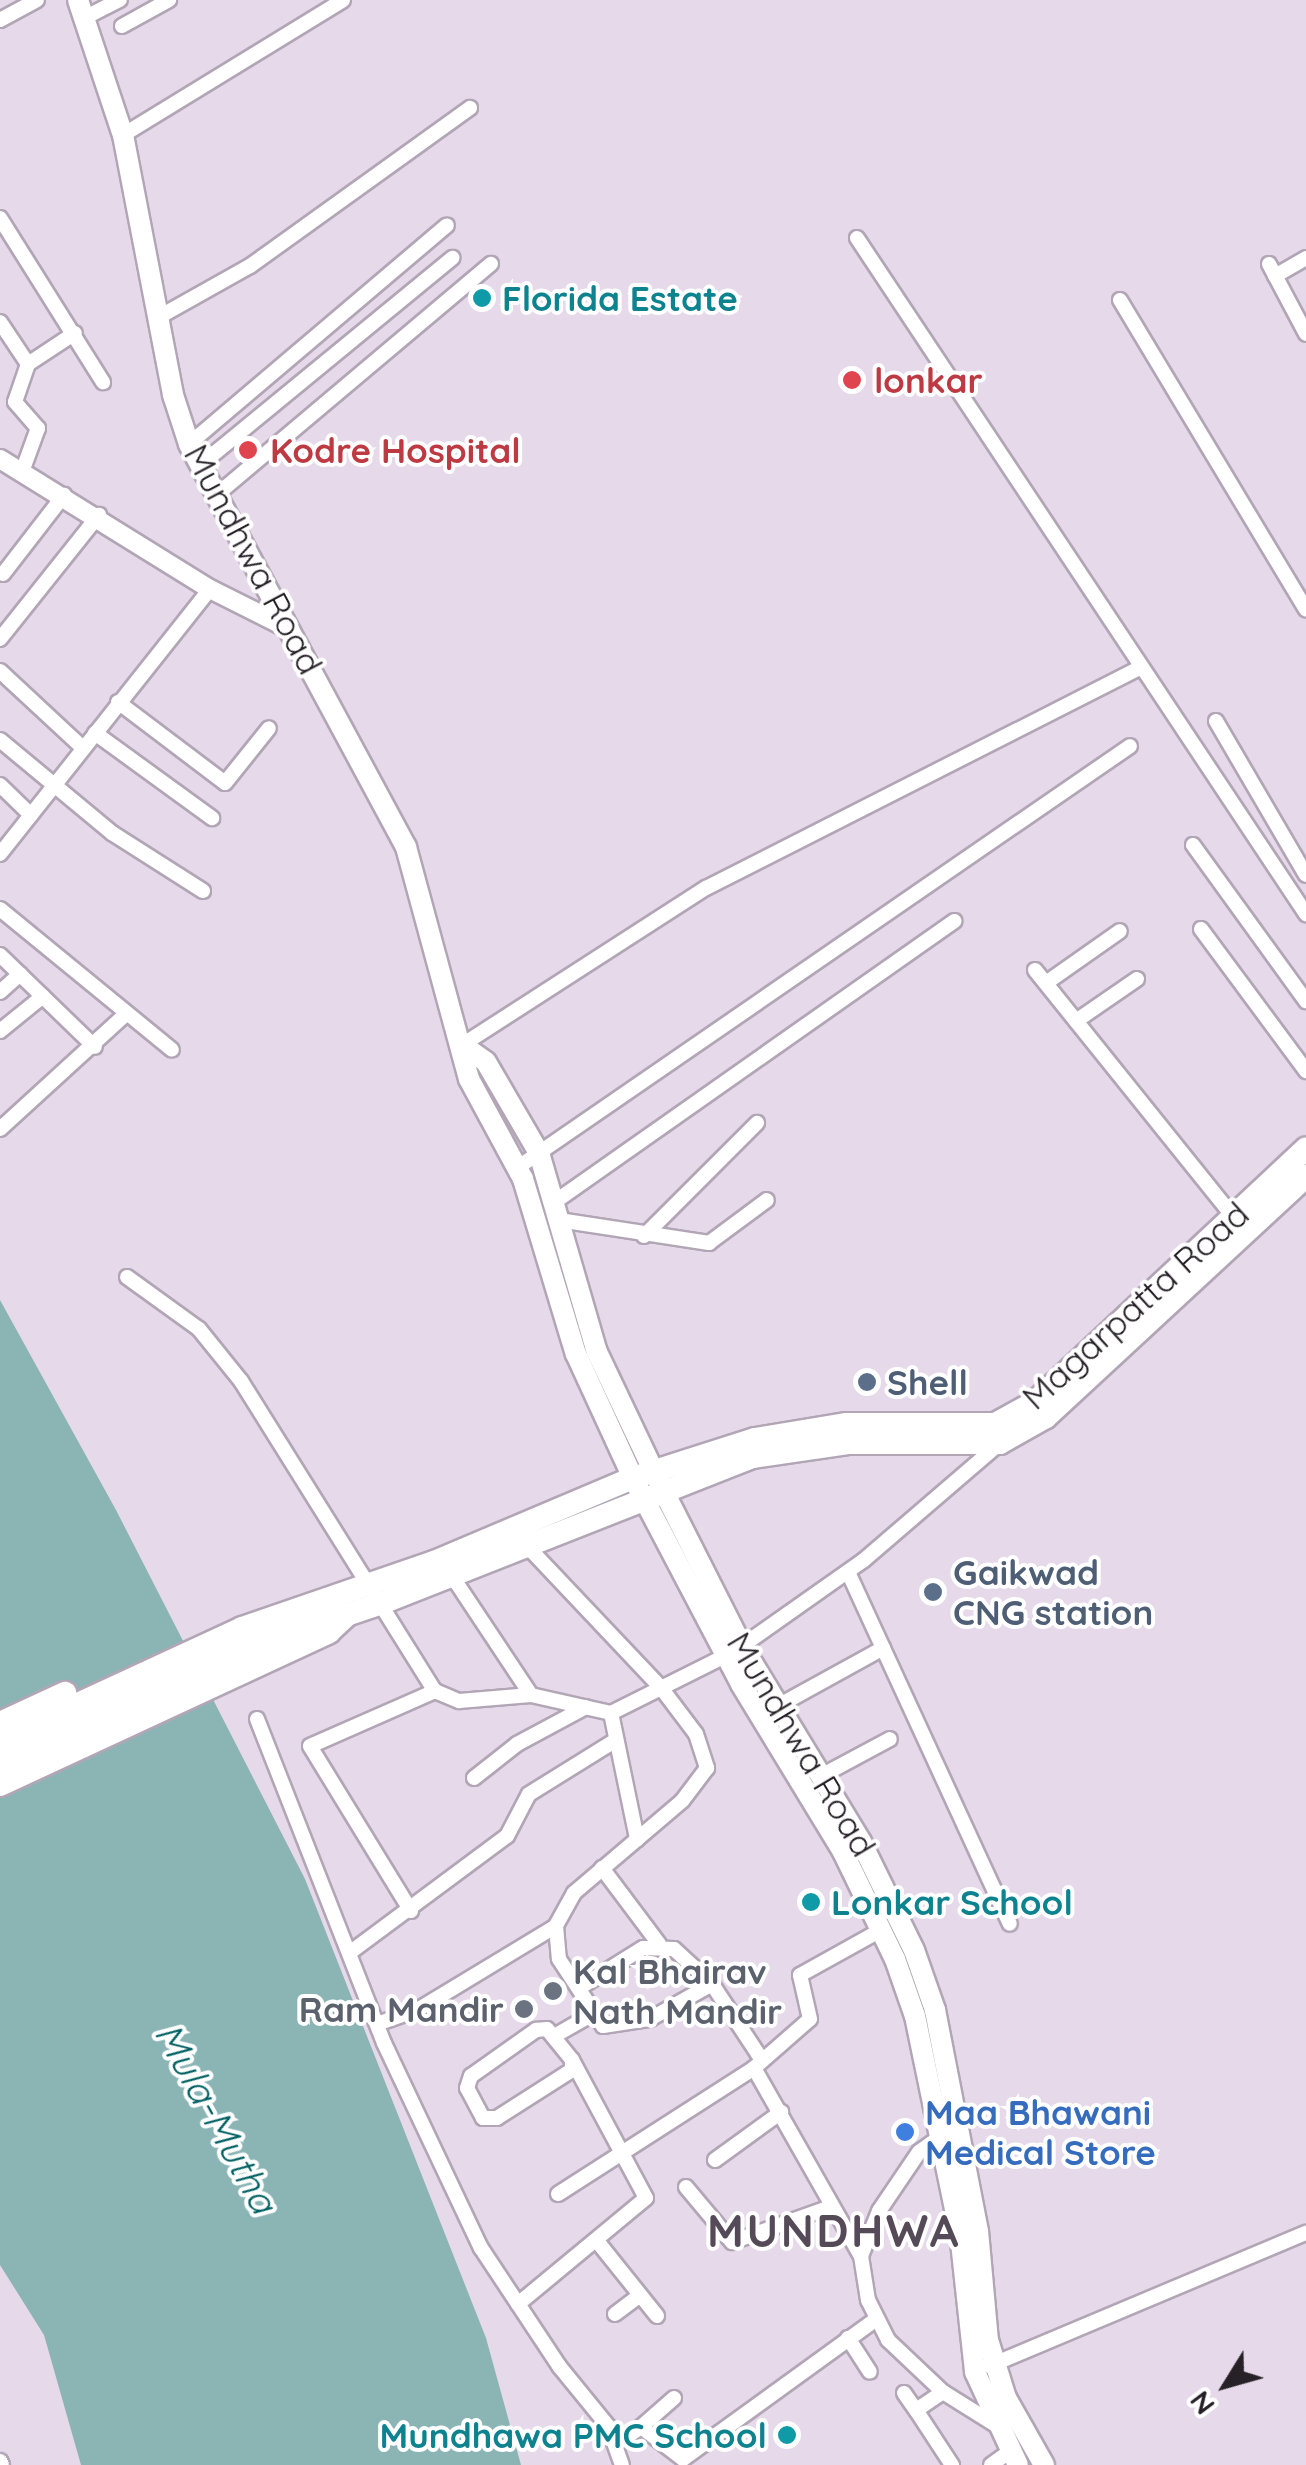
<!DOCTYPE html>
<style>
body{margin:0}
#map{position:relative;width:1306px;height:2465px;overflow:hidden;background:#e6d9ea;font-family:Quicksand,sans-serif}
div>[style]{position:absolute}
.water>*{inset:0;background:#8bb5b5}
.roads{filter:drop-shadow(2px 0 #b2a6b6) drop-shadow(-2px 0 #b2a6b6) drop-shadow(0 2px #b2a6b6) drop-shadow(0 -2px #b2a6b6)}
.minor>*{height:14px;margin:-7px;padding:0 7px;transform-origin:7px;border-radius:7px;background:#fff}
.tertiary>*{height:18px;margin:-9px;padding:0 9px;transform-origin:9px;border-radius:9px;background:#fff}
.secondary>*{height:20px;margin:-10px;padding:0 10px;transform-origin:10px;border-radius:10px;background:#fff}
.primary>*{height:20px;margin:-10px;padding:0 10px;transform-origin:10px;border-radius:10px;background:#fff}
.trunk>*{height:22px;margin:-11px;padding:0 11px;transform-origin:11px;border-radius:11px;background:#fff}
.dots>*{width:28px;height:28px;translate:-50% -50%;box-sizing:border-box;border:5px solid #fff;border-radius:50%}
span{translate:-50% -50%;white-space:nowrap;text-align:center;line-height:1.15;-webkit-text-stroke:8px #fff;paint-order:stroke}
.culture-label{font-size:35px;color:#0d838f;font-weight:700}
.left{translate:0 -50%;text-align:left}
.right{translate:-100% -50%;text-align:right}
.health-label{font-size:35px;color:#be3a42;font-weight:700}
.street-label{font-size:35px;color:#252127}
.service-label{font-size:35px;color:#4e5e75;font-weight:700}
.worship-label{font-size:35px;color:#5b616d;font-weight:700}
.shop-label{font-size:35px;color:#366cbe;font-weight:700}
.water-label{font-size:38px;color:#016062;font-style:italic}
.district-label{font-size:45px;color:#554b58;font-weight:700;letter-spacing:2.5px}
.north{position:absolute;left:1176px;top:2335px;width:100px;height:100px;-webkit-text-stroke:8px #fff;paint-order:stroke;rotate:233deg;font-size:28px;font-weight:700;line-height:40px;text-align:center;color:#252127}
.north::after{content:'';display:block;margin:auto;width:35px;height:45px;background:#252127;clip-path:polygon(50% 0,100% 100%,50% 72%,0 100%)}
</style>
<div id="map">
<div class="water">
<div style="clip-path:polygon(0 1300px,116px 1510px,305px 1879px,486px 2338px,521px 2465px,81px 2465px,44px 2335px,0 2265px)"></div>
</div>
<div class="roads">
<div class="minor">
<div style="left:86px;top:17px;width:38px;rotate:-27deg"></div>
<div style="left:0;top:20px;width:42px;rotate:-28.4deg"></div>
<div style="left:122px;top:26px;width:54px;rotate:-29deg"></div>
<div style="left:123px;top:135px;width:258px;rotate:-31.5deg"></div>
<div style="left:0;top:218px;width:194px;rotate:57.9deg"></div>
<div style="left:857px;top:238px;width:812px;rotate:56.41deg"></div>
<div style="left:1269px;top:264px;width:79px;rotate:62.1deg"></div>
<div style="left:1275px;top:276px;width:36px;rotate:-30deg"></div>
<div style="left:1120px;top:300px;width:361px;rotate:59deg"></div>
<div style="left:159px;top:317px;width:104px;rotate:-29.3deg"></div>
<div style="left:250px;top:266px;width:271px;rotate:-35.7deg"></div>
<div style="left:0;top:322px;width:50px;rotate:56.3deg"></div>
<div style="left:28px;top:364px;width:40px;rotate:108.9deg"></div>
<div style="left:15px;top:402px;width:35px;rotate:49deg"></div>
<div style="left:38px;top:428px;width:47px;rotate:110deg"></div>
<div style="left:28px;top:364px;width:56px;rotate:-33.4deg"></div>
<div style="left:189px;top:444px;width:338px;rotate:-40.3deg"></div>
<div style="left:199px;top:466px;width:328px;rotate:-39.4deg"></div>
<div style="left:214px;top:497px;width:362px;rotate:-40.1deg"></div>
<div style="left:3px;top:574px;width:100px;rotate:-52.3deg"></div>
<div style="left:0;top:639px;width:159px;rotate:-51.4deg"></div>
<div style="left:0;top:671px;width:113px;rotate:42.9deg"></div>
<div style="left:118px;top:702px;width:134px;rotate:37.1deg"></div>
<div style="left:225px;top:783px;width:70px;rotate:-51.3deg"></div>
<div style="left:1216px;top:721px;width:178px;rotate:59.7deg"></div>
<div style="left:95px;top:733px;width:145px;rotate:36deg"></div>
<div style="left:0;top:740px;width:146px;rotate:39.7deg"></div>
<div style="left:112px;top:833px;width:108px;rotate:32.5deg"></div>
<div style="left:0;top:785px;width:43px;rotate:44.1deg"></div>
<div style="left:1193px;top:845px;width:193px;rotate:54.1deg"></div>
<div style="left:0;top:854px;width:338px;rotate:-51.6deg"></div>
<div style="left:0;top:909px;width:222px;rotate:39.3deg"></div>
<div style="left:1201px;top:929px;width:177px;rotate:53.5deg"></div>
<div style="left:0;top:955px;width:132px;rotate:44.1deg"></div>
<div style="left:1035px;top:970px;width:316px;rotate:51.2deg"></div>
<div style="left:1046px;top:983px;width:90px;rotate:-35.1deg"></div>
<div style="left:0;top:992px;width:27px;rotate:-42deg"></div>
<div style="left:1076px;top:1021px;width:74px;rotate:-34.5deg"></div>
<div style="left:0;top:1031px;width:55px;rotate:-39.1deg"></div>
<div style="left:462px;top:1045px;width:290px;rotate:-32.8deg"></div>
<div style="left:706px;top:888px;width:486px;rotate:-26.9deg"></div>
<div style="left:0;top:1129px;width:169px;rotate:-42.4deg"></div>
<div style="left:517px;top:1168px;width:744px;rotate:-34.54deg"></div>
<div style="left:556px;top:1201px;width:487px;rotate:-35.1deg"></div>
<div style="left:559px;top:1220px;width:152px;rotate:8.7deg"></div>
<div style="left:709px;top:1243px;width:72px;rotate:-36.6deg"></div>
<div style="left:644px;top:1236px;width:160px;rotate:-45deg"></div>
<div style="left:127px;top:1277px;width:89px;rotate:35.8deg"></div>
<div style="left:199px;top:1329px;width:67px;rotate:51.1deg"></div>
<div style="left:241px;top:1381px;width:366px;rotate:58deg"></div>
<div style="left:435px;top:1691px;width:26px;rotate:23deg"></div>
<div style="left:459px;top:1701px;width:72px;rotate:-4.8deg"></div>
<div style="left:531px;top:1695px;width:82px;rotate:12.7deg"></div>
<div style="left:611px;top:1713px;width:127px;rotate:-26.6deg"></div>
<div style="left:527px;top:1546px;width:197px;rotate:46.6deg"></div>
<div style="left:662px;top:1689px;width:56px;rotate:52.9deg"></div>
<div style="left:696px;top:1734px;width:36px;rotate:72deg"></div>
<div style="left:707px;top:1768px;width:41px;rotate:127.1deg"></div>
<div style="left:682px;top:1801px;width:142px;rotate:139.6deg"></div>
<div style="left:574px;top:1893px;width:38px;rotate:119deg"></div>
<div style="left:556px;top:1926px;width:33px;rotate:85deg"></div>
<div style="left:559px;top:1959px;width:80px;rotate:56.7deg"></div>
<div style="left:603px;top:2026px;width:48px;rotate:-8.5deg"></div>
<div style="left:650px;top:2019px;width:71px;rotate:-29.4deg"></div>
<div style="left:848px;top:1572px;width:387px;rotate:65.3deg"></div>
<div style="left:452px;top:1576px;width:143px;rotate:56.4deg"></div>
<div style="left:742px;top:1646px;width:149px;rotate:-35.2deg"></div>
<div style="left:864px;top:1560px;width:179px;rotate:-40.7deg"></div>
<div style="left:778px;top:1706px;width:120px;rotate:-28.9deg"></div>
<div style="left:611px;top:1713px;width:129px;rotate:78.3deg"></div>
<div style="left:257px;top:1719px;width:348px;rotate:68.6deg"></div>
<div style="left:384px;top:2043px;width:227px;rotate:64.7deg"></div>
<div style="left:481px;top:2248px;width:141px;rotate:56.5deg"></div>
<div style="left:559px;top:2366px;width:77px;rotate:50.8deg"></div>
<div style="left:608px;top:2426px;width:41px;rotate:70.3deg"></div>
<div style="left:821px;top:1776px;width:78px;rotate:-28.2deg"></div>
<div style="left:474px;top:1778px;width:55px;rotate:-38.3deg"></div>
<div style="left:517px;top:1744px;width:78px;rotate:-28.2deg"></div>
<div style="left:602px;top:1868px;width:95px;rotate:53.1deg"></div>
<div style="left:411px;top:1911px;width:193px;rotate:-121.5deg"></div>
<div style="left:310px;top:1746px;width:137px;rotate:-23.7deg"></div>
<div style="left:352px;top:1951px;width:193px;rotate:-36.6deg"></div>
<div style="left:507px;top:1836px;width:47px;rotate:-62.4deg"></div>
<div style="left:529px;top:1794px;width:102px;rotate:-31.8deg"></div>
<div style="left:579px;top:1988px;width:75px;rotate:-32deg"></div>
<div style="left:643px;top:1948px;width:31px;rotate:2deg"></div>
<div style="left:674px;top:1949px;width:52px;rotate:42.6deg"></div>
<div style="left:712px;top:1984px;width:91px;rotate:56.7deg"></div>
<div style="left:377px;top:2024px;width:45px;rotate:-19.7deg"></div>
<div style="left:419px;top:2009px;width:160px;rotate:-31.2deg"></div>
<div style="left:547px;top:2029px;width:40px;rotate:51deg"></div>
<div style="left:572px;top:2060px;width:10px;rotate:90deg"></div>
<div style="left:572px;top:2070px;width:89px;rotate:147.4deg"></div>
<div style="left:497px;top:2118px;width:14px;rotate:180deg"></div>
<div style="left:483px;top:2118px;width:34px;rotate:-118deg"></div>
<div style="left:467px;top:2088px;width:13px;rotate:-72deg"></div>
<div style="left:471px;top:2076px;width:80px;rotate:-35.3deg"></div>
<div style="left:536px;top:2030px;width:11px;rotate:-5deg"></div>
<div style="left:556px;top:2035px;width:40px;rotate:-29.7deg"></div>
<div style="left:754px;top:2068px;width:216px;rotate:60.4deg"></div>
<div style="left:943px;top:2135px;width:29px;rotate:145deg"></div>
<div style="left:919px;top:2152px;width:71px;rotate:124.1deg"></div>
<div style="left:879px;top:2211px;width:48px;rotate:111.8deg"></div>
<div style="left:861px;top:2256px;width:45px;rotate:81deg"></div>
<div style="left:868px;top:2300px;width:45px;rotate:63.4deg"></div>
<div style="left:888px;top:2340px;width:76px;rotate:43.4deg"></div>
<div style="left:943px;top:2392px;width:66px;rotate:32deg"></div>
<div style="left:715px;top:2160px;width:82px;rotate:-36deg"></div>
<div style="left:686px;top:2187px;width:72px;rotate:50.1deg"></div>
<div style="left:732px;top:2242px;width:105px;rotate:-19.5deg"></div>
<div style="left:558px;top:2194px;width:233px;rotate:-32.7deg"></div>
<div style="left:754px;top:2068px;width:74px;rotate:-41.2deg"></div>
<div style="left:810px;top:2019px;width:45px;rotate:-102.8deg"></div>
<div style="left:800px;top:1975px;width:95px;rotate:-29deg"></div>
<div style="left:597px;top:2241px;width:96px;rotate:51.3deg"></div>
<div style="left:518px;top:2304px;width:166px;rotate:-39.6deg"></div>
<div style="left:646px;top:2198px;width:157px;rotate:-118.2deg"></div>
<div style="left:615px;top:2314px;width:31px;rotate:-37deg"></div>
<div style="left:848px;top:2338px;width:40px;rotate:57.1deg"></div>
<div style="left:989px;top:2366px;width:344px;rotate:-22.8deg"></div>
<div style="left:943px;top:2392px;width:32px;rotate:146deg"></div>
<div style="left:916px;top:2410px;width:66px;rotate:56.8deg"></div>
<div style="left:904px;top:2393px;width:21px;rotate:55deg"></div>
<div style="left:674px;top:2398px;width:44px;rotate:138.7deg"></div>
<div style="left:641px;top:2427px;width:53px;rotate:37.3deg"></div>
<div style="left:683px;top:2459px;width:237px;rotate:-35.9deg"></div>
<div style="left:616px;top:2444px;width:30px;rotate:-34deg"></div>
<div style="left:0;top:2461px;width:4px;rotate:63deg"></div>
<div style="left:991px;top:2465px;width:22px;rotate:-36deg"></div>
</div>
<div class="tertiary">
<div style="left:0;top:459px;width:247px;rotate:31.8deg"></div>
<div style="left:210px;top:589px;width:89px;rotate:26.6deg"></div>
</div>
<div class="secondary">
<div style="left:633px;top:1478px;width:233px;rotate:62.3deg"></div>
<div style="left:741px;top:1684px;width:197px;rotate:58.7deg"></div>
<div style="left:843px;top:1852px;width:119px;rotate:64.1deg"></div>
<div style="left:895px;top:1959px;width:60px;rotate:70.7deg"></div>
<div style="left:915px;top:2016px;width:222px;rotate:78.3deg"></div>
<div style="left:960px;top:2233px;width:140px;rotate:83.8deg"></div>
<div style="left:975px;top:2372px;width:102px;rotate:65.2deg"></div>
<div style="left:657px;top:1478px;width:188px;rotate:63.2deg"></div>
<div style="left:742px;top:1646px;width:229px;rotate:58.7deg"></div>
<div style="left:861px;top:1842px;width:120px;rotate:63.9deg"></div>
<div style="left:914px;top:1950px;width:64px;rotate:70.7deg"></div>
<div style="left:935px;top:2010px;width:225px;rotate:79deg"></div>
<div style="left:978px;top:2231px;width:109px;rotate:84.8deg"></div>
<div style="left:988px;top:2340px;width:61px;rotate:72.8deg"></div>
<div style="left:1006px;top:2398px;width:77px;rotate:60.4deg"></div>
</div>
<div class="primary">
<div style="left:78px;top:0;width:142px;rotate:71.6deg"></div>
<div style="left:123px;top:135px;width:265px;rotate:79.1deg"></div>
<div style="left:173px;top:395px;width:52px;rotate:71.9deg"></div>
<div style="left:189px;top:444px;width:458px;rotate:61.7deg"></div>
<div style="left:406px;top:847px;width:240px;rotate:74.8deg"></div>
<div style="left:469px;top:1079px;width:114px;rotate:61.6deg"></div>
<div style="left:523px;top:1179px;width:183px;rotate:73.2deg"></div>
<div style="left:576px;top:1354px;width:136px;rotate:65.3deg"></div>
<div style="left:462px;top:1045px;width:29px;rotate:35deg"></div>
<div style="left:486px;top:1062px;width:105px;rotate:59.8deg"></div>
<div style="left:539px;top:1153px;width:207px;rotate:73.8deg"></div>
<div style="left:597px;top:1352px;width:133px;rotate:64.6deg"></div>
</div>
<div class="trunk">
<div style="left:0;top:1723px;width:72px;rotate:-24.8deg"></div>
<div style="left:0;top:1740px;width:267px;rotate:-24.8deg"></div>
<div style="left:242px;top:1628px;width:203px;rotate:-19deg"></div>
<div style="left:434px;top:1562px;width:216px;rotate:-22.9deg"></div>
<div style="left:633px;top:1478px;width:128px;rotate:-17.7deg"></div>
<div style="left:755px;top:1439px;width:93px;rotate:-9.3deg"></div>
<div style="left:847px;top:1424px;width:148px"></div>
<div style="left:995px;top:1424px;width:46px;rotate:-28.8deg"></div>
<div style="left:1035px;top:1402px;width:371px;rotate:-43.1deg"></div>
<div style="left:0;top:1763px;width:277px;rotate:-24.8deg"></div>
<div style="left:251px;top:1647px;width:138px;rotate:-18.6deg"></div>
<div style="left:382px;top:1603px;width:398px;rotate:-21.5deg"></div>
<div style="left:752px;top:1457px;width:97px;rotate:-8.3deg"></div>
<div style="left:848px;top:1443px;width:152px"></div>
<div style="left:1000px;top:1443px;width:53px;rotate:-29.5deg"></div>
<div style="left:1046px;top:1417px;width:355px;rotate:-42.8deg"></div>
<div style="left:0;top:1785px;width:363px;rotate:-24.9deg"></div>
<div style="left:329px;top:1632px;width:22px;rotate:-43deg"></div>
</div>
</div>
<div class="dots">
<div style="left:482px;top:298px;background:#0f9aa8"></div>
<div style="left:852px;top:380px;background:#e0444e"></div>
<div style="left:248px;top:450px;background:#e0444e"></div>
<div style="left:867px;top:1382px;background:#5c6f8a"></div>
<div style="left:933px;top:1592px;background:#5c6f8a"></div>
<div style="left:811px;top:1902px;background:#0f9aa8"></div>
<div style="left:553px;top:1991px;background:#6b7280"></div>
<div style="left:524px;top:2009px;background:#6b7280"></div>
<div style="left:905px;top:2132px;background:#3f7fe0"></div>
<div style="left:787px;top:2435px;background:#0f9aa8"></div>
</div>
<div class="culture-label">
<span class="left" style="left:502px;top:298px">Florida Estate</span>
<span class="left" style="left:831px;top:1902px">Lonkar School</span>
<span class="right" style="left:767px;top:2435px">Mundhawa PMC School</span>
</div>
<div class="health-label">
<span class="left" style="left:874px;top:380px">lonkar</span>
<span class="left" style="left:270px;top:450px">Kodre Hospital</span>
</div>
<div class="street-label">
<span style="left:254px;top:559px;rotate:62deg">Mundhwa Road</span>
<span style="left:1135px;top:1305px;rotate:-42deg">Magarpatta Road</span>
<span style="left:802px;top:1744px;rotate:59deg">Mundhwa Road</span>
</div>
<div class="service-label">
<span class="left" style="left:887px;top:1382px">Shell</span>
<span class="left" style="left:953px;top:1592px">Gaikwad<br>CNG station</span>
</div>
<div class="worship-label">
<span class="left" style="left:573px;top:1991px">Kal Bhairav<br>Nath Mandir</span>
<span class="right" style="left:504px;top:2009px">Ram Mandir</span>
</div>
<div class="shop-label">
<span class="left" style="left:925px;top:2132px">Maa Bhawani<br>Medical Store</span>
</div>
<div class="water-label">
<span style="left:216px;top:2118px;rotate:61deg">Mula-Mutha</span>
</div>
<div class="district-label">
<span style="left:834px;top:2231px">MUNDHWA</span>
</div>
<div class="north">N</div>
</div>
